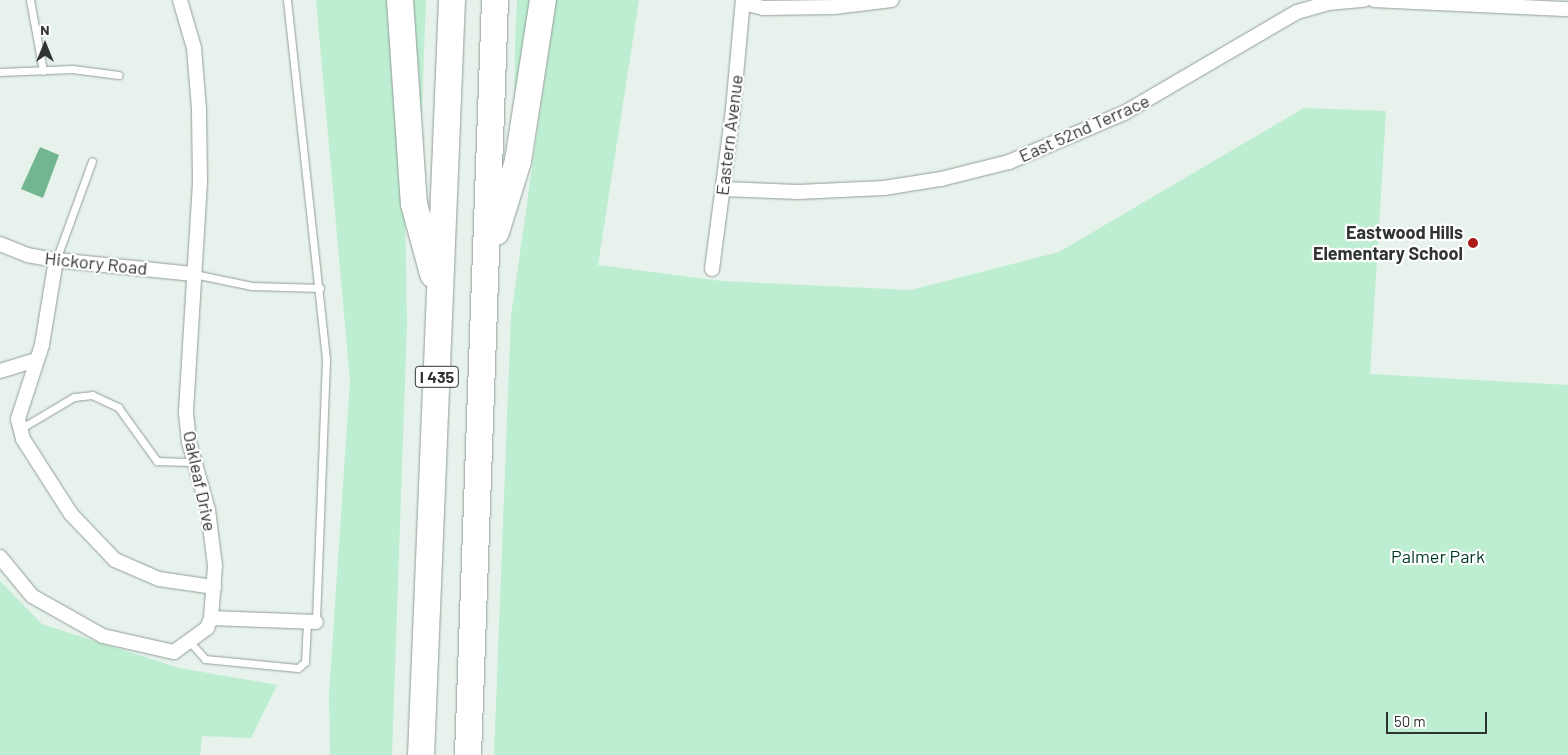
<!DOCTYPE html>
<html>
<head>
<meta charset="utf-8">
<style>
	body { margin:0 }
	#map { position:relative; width:1568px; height:755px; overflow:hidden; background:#e6f2eb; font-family:Barlow,sans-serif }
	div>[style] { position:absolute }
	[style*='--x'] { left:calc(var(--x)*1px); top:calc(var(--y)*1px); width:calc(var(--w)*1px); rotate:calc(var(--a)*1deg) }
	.green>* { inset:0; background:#bdeed2 }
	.water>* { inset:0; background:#71b691 }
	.roads { filter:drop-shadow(0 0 1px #929d97) drop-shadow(0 0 1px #929d97) }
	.service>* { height:7px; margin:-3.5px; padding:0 3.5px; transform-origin:3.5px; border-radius:3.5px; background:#fff }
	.minor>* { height:14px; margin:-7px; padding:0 7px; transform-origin:7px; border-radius:7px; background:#fff }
	.motorway>* { height:26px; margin:-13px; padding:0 13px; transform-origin:13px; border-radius:13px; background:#fff }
	.dots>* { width:14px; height:14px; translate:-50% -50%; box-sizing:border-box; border:2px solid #fff; border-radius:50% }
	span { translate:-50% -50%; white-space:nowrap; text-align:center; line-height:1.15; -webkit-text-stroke:4.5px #fff; paint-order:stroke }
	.shield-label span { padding:1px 4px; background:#fff; border:1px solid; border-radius:4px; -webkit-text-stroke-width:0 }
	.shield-label { font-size:16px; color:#303431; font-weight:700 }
	.street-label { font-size:18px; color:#303431 }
	.poi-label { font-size:18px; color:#303431; font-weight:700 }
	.right { translate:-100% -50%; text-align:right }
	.park-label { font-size:18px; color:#003c25 }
	.north { position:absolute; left:20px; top:20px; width:50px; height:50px; -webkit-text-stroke:4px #fff; paint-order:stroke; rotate:0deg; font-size:14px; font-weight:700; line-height:20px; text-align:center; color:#303431 }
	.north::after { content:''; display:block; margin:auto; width:18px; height:22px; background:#303431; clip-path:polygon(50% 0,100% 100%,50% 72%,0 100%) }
	.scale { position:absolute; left:1386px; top:712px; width:101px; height:22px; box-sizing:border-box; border:2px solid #303431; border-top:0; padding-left:6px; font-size:15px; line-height:18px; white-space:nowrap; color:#303431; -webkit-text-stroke:4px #fff; paint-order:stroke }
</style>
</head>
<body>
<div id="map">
	<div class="green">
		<i style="clip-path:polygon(316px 0,392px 0,405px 207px,407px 324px,392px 755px,330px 755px,329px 695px,350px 381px)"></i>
		<i style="clip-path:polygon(409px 0,426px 0,421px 134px)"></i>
		<i style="clip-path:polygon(517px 0,532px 0,514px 122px,515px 46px)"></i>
		<i style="clip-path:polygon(556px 0,639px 0,598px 265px,722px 281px,911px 290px,1059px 252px,1304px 108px,1386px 111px,1370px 374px,1568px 385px,1568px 755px,494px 755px,511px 316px)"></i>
		<i style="clip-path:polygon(0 581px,42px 624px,179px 668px,277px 685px,251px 738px,202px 736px,200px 755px,0 755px)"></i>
	</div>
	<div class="water">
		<i style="clip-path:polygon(40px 147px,59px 155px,43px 198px,21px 189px)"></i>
	</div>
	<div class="roads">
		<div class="service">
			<i style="--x:30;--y:0;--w:72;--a:79.6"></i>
			<i style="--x:287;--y:0;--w:362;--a:83.8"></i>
			<i style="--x:326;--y:360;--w:262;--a:92.2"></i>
			<i style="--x:0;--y:72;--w:72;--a:-2.4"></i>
			<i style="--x:72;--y:69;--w:47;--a:7.3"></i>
			<i style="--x:56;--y:260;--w:105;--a:-70"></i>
			<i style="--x:194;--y:274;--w:59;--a:11.7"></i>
			<i style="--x:252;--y:286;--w:68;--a:1.7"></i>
			<i style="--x:20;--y:429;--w:63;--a:-30.7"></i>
			<i style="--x:74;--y:397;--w:18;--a:-6"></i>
			<i style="--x:92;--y:395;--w:29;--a:25"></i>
			<i style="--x:118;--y:407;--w:67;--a:54.2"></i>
			<i style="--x:157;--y:461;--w:38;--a:2"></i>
			<i style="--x:189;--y:641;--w:24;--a:48"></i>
			<i style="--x:205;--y:659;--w:93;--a:5.5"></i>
			<i style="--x:298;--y:668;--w:9;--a:-41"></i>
			<i style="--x:305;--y:662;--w:40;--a:-87.1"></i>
		</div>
		<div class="minor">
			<i style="--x:1374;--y:0;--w:194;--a:2.7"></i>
			<i style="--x:743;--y:3;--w:21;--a:14"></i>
			<i style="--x:763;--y:8;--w:71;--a:-0.8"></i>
			<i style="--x:834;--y:7;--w:58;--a:-6.9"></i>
			<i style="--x:723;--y:189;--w:75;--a:2.3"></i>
			<i style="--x:798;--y:192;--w:86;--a:-2.7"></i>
			<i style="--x:884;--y:188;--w:58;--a:-9"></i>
			<i style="--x:941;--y:179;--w:70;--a:-14"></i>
			<i style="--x:1009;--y:162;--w:125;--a:-23.1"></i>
			<i style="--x:1124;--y:113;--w:200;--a:-30.3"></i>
			<i style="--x:1297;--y:12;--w:32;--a:-16"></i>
			<i style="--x:1328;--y:3;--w:36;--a:-5"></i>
			<i style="--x:0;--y:244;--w:29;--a:22"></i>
			<i style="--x:27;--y:255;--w:29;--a:10"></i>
			<i style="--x:56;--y:260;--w:138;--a:5.8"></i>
			<i style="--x:56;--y:260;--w:86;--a:99.4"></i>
			<i style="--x:42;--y:345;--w:78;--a:108"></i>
			<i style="--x:18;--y:419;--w:21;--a:76"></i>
			<i style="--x:23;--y:439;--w:89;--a:57.4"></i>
			<i style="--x:71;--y:514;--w:64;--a:46.3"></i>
			<i style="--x:115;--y:560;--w:48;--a:23.4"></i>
			<i style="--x:159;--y:579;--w:56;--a:8.3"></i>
			<i style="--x:712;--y:269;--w:161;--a:-82.5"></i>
			<i style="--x:733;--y:109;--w:109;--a:-84.8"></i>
			<i style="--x:0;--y:371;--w:38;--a:-17"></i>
			<i style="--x:0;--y:557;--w:50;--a:50.6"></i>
			<i style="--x:32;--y:596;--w:81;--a:29.4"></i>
			<i style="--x:103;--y:636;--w:73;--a:12.7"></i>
			<i style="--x:174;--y:652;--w:41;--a:-36"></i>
			<i style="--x:207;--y:628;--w:11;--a:-68"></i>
			<i style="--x:211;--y:618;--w:52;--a:-85.6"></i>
			<i style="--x:215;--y:566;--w:56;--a:-97.1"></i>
			<i style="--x:208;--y:510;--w:71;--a:-105.6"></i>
			<i style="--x:189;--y:442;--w:31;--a:-96"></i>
			<i style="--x:186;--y:411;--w:228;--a:-86.5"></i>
			<i style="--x:200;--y:183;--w:74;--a:-90.8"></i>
			<i style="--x:199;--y:109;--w:61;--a:-94.7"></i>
			<i style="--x:194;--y:48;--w:50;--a:-106.3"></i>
			<i style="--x:211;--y:618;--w:105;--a:2.2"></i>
		</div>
		<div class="motorway">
			<i style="--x:400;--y:0;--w:204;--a:86.1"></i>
			<i style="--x:414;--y:204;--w:73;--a:74.8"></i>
			<i style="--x:496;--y:232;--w:74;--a:-72.8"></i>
			<i style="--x:518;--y:161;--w:163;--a:-81.2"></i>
			<i style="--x:421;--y:755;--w:756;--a:-87.65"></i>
			<i style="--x:468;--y:755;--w:755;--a:-87.95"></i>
		</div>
	</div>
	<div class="dots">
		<i style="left:1473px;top:243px;background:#ad1c1b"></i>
	</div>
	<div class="shield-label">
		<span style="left:437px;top:377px">I 435</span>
	</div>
	<div class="street-label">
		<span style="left:1084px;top:128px;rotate:-24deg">East 52nd Terrace</span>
		<span style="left:729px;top:135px;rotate:-83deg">Eastern Avenue</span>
		<span style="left:96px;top:263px;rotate:6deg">Hickory Road</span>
		<span style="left:200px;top:481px;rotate:78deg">Oakleaf Drive</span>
	</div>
	<div class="poi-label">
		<span class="right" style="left:1463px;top:243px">Eastwood Hills<br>Elementary School</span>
	</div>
	<div class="park-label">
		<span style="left:1438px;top:556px">Palmer Park</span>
	</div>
	<div class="north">N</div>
	<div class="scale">50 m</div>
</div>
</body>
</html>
